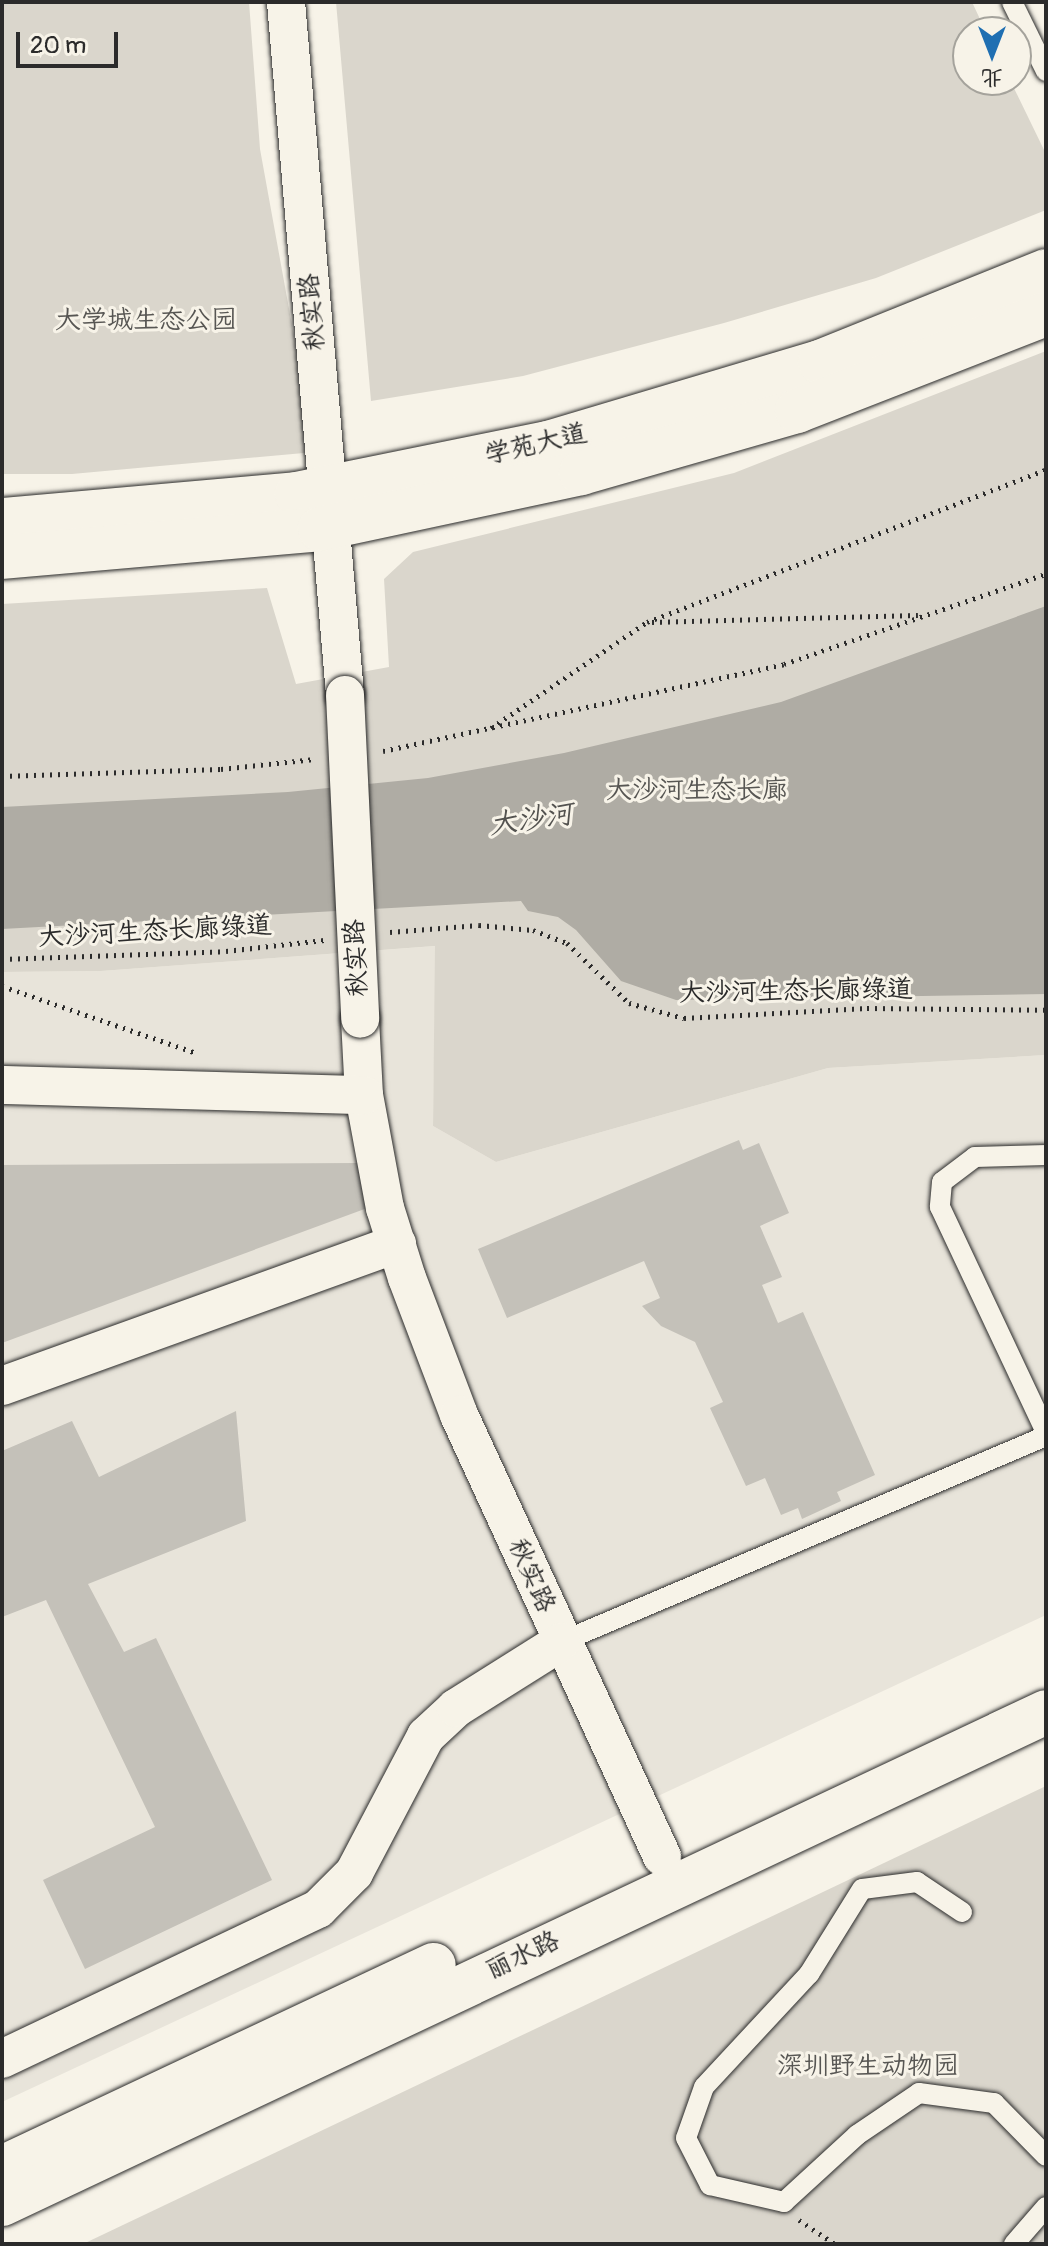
<!DOCTYPE html>
<html>
<head>
<meta charset="utf-8">
<style>
	body { margin:0 }
	#map { position:relative; width:1048px; height:2246px; overflow:hidden; background:#f7f3e8; font-family:Pangolin,"LXGW WenKai TC",sans-serif }
	div>[style] { position:absolute }
	[style*='--x'] { left:calc(var(--x)*1px); top:calc(var(--y)*1px); width:calc(var(--w)*1px); rotate:calc(var(--a)*1deg) }
	.built>* { inset:0; background:#e8e4da }
	.green>* { inset:0; background:#dad6cc }
	.water>* { inset:0; background:#afaca4 }
	.building>* { inset:0; background:#c4c1b9 }
	.path>* { height:5px; margin-top:-2.5px; transform-origin:0; background:repeating-linear-gradient(90deg,#2b2b2b 0 2px,transparent 0 8px) }
	.roads { filter:drop-shadow(0 0 2px #2b2b2b) drop-shadow(0 0 2px #2b2b2b) }
	.lane>* { height:20px; margin:-10px; padding:0 10px; transform-origin:10px; border-radius:10px; background:#f7f3e8 }
	.street>* { height:38px; margin:-19px; padding:0 19px; transform-origin:19px; border-radius:19px; background:#f7f3e8 }
	.secondary>* { height:44px; margin:-22px; padding:0 22px; transform-origin:22px; border-radius:22px; background:#f7f3e8 }
	.bridges { filter:drop-shadow(0 0 2px #2b2b2b) drop-shadow(0 0 2px #2b2b2b) }
	.street-bridge>* { height:38px; margin:-19px; padding:0 19px; transform-origin:19px; border-radius:19px; background:#f7f3e8 }
	span { translate:-50% -50%; white-space:nowrap; text-align:center; line-height:1.15; -webkit-text-stroke:6px #f7f3e8; paint-order:stroke }
	.street-label { font-size:26px; color:#2b2b2b }
	.park-label { font-size:26px; color:#575653 }
	.water-label { font-size:28px; color:#53524f; font-style:italic }
	.frame { position:absolute; inset:0; border:4px solid #2b2b2b; pointer-events:none }
	.north { position:absolute; left:952px; top:16px; width:80px; height:80px; box-sizing:border-box; background:#f7f3e8; border:2px solid #a5a39c; border-radius:50%; rotate:180deg; font-size:22px; font-weight:700; line-height:32px; text-align:center; color:#2b2b2b }
	.north::after { content:''; display:block; margin:auto; width:28px; height:36px; background:#1f6fb2; clip-path:polygon(50% 0,100% 100%,50% 72%,0 100%) }
	.scale { position:absolute; left:16px; top:32px; width:102px; height:36px; box-sizing:border-box; border:4px solid #2b2b2b; border-top:0; padding-left:10px; font-size:24px; line-height:28px; white-space:nowrap; color:#2b2b2b; -webkit-text-stroke:6px #f7f3e8; paint-order:stroke }
</style>
</head>
<body>
<div id="map">
	<div class="built">
		<i style="clip-path:polygon(436px 946px,433px 1126px,496px 1162px,828px 1068px,1046px 1055px,1046px 1615px,2px 2102px,2px 972px,101px 971px)"></i>
	</div>
	<div class="green">
		<i style="clip-path:polygon(2px 2px,249px 2px,260px 149px,315px 452px,72px 474px,2px 474px)"></i>
		<i style="clip-path:polygon(336px 2px,972px 2px,986px 32px,968px 32px,968px 80px,1010px 80px,1046px 154px,1046px 210px,876px 278px,724px 323px,523px 376px,371px 401px)"></i>
		<i style="clip-path:polygon(1046px 351px,1046px 1055px,828px 1068px,496px 1162px,433px 1126px,435px 946px,101px 971px,2px 972px,2px 604px,267px 588px,296px 684px,389px 667px,384px 579px,413px 552px,734px 473px)"></i>
		<i style="clip-path:polygon(1046px 1786px,1046px 2244px,83px 2244px)"></i>
	</div>
	<div class="water">
		<i style="clip-path:polygon(1046px 606px,1046px 994px,676px 1000px,621px 981px,576px 930px,558px 917px,528px 911px,521px 901px,2px 929px,2px 807px,288px 792px,428px 778px,564px 753px,781px 702px)"></i>
	</div>
	<div class="building">
		<i style="clip-path:polygon(739px 1140px,743px 1150px,759px 1143px,789px 1213px,760px 1226px,782px 1277px,762px 1285px,778px 1323px,803px 1312px,875px 1475px,837px 1492px,841px 1501px,802px 1519px,798px 1508px,781px 1515px,765px 1478px,746px 1486px,710px 1408px,723px 1402px,695px 1342px,661px 1326px,642px 1306px,660px 1298px,644px 1261px,507px 1318px,478px 1249px)"></i>
		<i style="clip-path:polygon(359px 1163px,370px 1207px,2px 1343px,2px 1165px)"></i>
		<i style="clip-path:polygon(236px 1411px,246px 1521px,88px 1584px,124px 1652px,156px 1638px,272px 1880px,85px 1969px,43px 1880px,155px 1827px,46px 1600px,2px 1617px,2px 1451px,72px 1421px,99px 1477px)"></i>
	</div>
	<div class="path">
		<i style="--x:652;--y:622;--w:266;--a:-1.5"></i>
		<i style="--x:491;--y:728;--w:189;--a:-34.2"></i>
		<i style="--x:647;--y:622;--w:427;--a:-20.9"></i>
		<i style="--x:383;--y:751;--w:410;--a:-12.2"></i>
		<i style="--x:784;--y:664;--w:277;--a:-19"></i>
		<i style="--x:2;--y:776;--w:219;--a:-1.8"></i>
		<i style="--x:221;--y:769;--w:94;--a:-6.1"></i>
		<i style="--x:390;--y:932;--w:89;--a:-4.5"></i>
		<i style="--x:479;--y:925;--w:54;--a:5.3"></i>
		<i style="--x:533;--y:930;--w:36;--a:21"></i>
		<i style="--x:567;--y:943;--w:86;--a:44.1"></i>
		<i style="--x:629;--y:1003;--w:57;--a:15.3"></i>
		<i style="--x:684;--y:1018;--w:183;--a:-3.1"></i>
		<i style="--x:867;--y:1008;--w:179;--a:0.6"></i>
		<i style="--x:2;--y:959;--w:224;--a:-2"></i>
		<i style="--x:226;--y:951;--w:99;--a:-6.4"></i>
		<i style="--x:2;--y:986;--w:203;--a:19"></i>
		<i style="--x:799;--y:2220;--w:43;--a:33.7"></i>
		<i style="--x:892;--y:2244;--w:11;--a:0"></i>
	</div>
	<div class="roads">
		<div class="lane">
			<i style="--x:1012;--y:2;--w:77;--a:63.8"></i>
			<i style="--x:1046;--y:1155;--w:71;--a:178.4"></i>
			<i style="--x:975;--y:1157;--w:41;--a:142.9"></i>
			<i style="--x:942;--y:1182;--w:25;--a:95"></i>
			<i style="--x:940;--y:1207;--w:249;--a:64.8"></i>
			<i style="--x:561;--y:1642;--w:527;--a:-23.01"></i>
			<i style="--x:962;--y:1912;--w:54;--a:-146.3"></i>
			<i style="--x:917;--y:1882;--w:55;--a:172.7"></i>
			<i style="--x:862;--y:1889;--w:100;--a:121.9"></i>
			<i style="--x:809;--y:1974;--w:154;--a:132.9"></i>
			<i style="--x:704;--y:2087;--w:54;--a:109.4"></i>
			<i style="--x:686;--y:2138;--w:53;--a:62.9"></i>
			<i style="--x:710;--y:2185;--w:76;--a:12.9"></i>
			<i style="--x:784;--y:2202;--w:99;--a:-42.5"></i>
			<i style="--x:857;--y:2135;--w:75;--a:-34.1"></i>
			<i style="--x:919;--y:2093;--w:76;--a:7.6"></i>
			<i style="--x:994;--y:2103;--w:74;--a:45.5"></i>
			<i style="--x:1014;--y:2244;--w:49;--a:-49.1"></i>
		</div>
		<div class="street">
			<i style="--x:286;--y:2;--w:696;--a:85.13"></i>
			<i style="--x:360;--y:1019;--w:76;--a:87"></i>
			<i style="--x:364;--y:1095;--w:115;--a:79.5"></i>
			<i style="--x:385;--y:1208;--w:73;--a:72.6"></i>
			<i style="--x:407;--y:1278;--w:147;--a:69.2"></i>
			<i style="--x:459;--y:1415;--w:486;--a:65.3"></i>
			<i style="--x:2;--y:1085;--w:362;--a:1.6"></i>
			<i style="--x:2;--y:1386;--w:420;--a:-19.8"></i>
			<i style="--x:2;--y:2059;--w:350;--a:-25.4"></i>
			<i style="--x:318;--y:1909;--w:51;--a:-45"></i>
			<i style="--x:354;--y:1873;--w:155;--a:-62.3"></i>
			<i style="--x:426;--y:1736;--w:41;--a:-43"></i>
			<i style="--x:456;--y:1708;--w:124;--a:-32.2"></i>
		</div>
		<div class="secondary">
			<i style="--x:2;--y:520;--w:296;--a:-5"></i>
			<i style="--x:297;--y:494;--w:256;--a:-11.5"></i>
			<i style="--x:548;--y:443;--w:284;--a:-16.6"></i>
			<i style="--x:820;--y:362;--w:244;--a:-21.9"></i>
			<i style="--x:2;--y:557;--w:319;--a:-5"></i>
			<i style="--x:320;--y:529;--w:267;--a:-12.1"></i>
			<i style="--x:581;--y:473;--w:225;--a:-16"></i>
			<i style="--x:797;--y:411;--w:267;--a:-21.3"></i>
			<i style="--x:2;--y:2168;--w:477;--a:-25.2"></i>
			<i style="--x:2;--y:2204;--w:1154;--a:-25.23"></i>
		</div>
	</div>
	<div class="bridges">
		<div class="street-bridge">
			<i style="--x:345;--y:695;--w:324;--a:87.3"></i>
		</div>
	</div>
	<div class="street-label">
		<span style="left:313px;top:312px;rotate:-95deg">秋实路</span>
		<span style="left:536px;top:445px;rotate:-13deg">学苑大道</span>
		<span style="left:155px;top:932px;rotate:-3deg">大沙河生态长廊绿道</span>
		<span style="left:357px;top:958px;rotate:-93deg">秋实路</span>
		<span style="left:796px;top:992px;rotate:-1deg">大沙河生态长廊绿道</span>
		<span style="left:531px;top:1576px;rotate:66deg">秋实路</span>
		<span style="left:523px;top:1956px;rotate:-25deg">丽水路</span>
	</div>
	<div class="park-label">
		<span style="left:146px;top:321px">大学城生态公园</span>
		<span style="left:697px;top:791px">大沙河生态长廊</span>
		<span style="left:868px;top:2067px">深圳野生动物园</span>
	</div>
	<div class="water-label">
		<span style="left:531px;top:820px;rotate:-8deg">大沙河</span>
	</div>
	<div class="frame"></div>
	<div class="north">北</div>
	<div class="scale">20 m</div>
</div>
</body>
</html>
